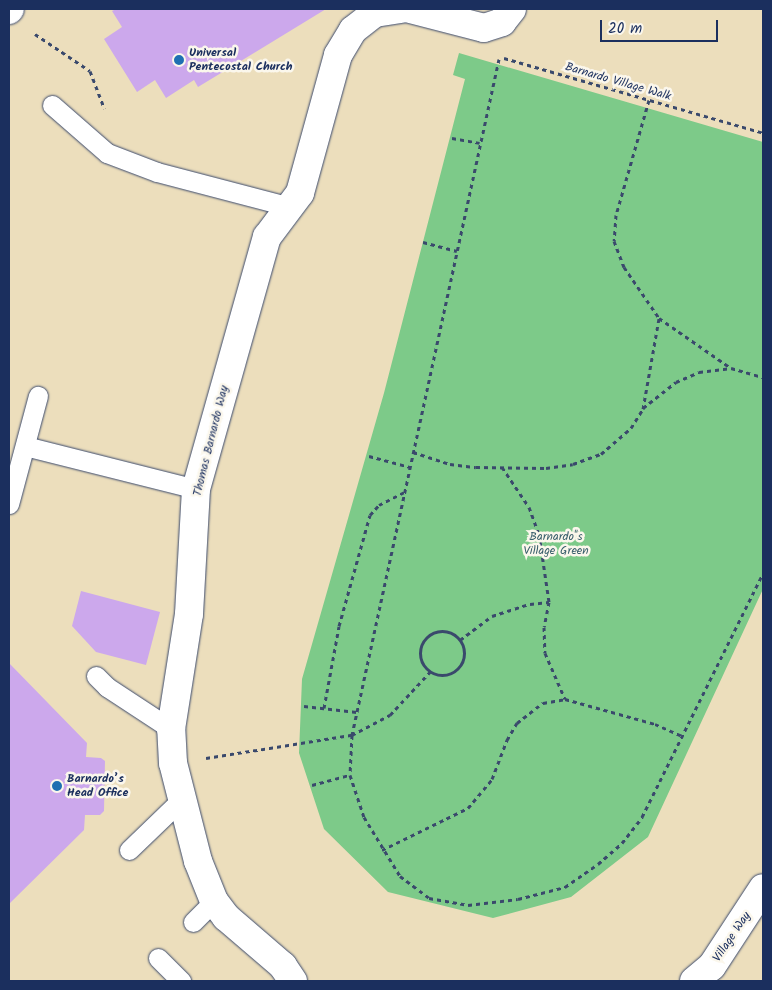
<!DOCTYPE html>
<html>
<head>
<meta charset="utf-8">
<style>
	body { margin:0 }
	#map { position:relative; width:772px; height:990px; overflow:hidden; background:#ecdebc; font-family:Kalam,sans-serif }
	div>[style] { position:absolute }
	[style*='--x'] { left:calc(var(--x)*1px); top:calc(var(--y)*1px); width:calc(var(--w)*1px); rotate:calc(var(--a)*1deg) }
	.green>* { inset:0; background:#7dca89 }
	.building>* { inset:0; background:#cca8ec }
	.path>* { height:3px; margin-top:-1.5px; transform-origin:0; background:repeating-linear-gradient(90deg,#3a496c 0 4px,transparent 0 8px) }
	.path>.ring { margin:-1.5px; padding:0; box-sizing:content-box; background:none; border:3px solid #3a496c; border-radius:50% }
	.roads { filter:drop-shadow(0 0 1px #3a496c) drop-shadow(0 0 1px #3a496c) }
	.service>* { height:19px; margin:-9.5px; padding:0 9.5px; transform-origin:9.5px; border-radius:9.5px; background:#fff }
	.minor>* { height:28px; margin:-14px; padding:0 14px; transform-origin:14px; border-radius:14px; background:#fff }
	.tertiary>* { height:28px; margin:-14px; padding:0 14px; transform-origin:14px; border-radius:14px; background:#fff }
	.dots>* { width:14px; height:14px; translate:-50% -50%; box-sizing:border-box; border:2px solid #fbf7ec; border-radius:50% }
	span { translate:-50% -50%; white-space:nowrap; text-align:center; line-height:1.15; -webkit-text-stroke:5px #fbf7ec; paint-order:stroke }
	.poi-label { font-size:12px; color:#1b2f5e; font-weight:700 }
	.left { translate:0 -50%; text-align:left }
	.street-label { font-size:12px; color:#1b2f5e }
	.park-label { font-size:12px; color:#385e6b }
	.frame { position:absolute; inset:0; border:10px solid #1b2f5e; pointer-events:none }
	.scale { position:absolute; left:600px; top:20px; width:118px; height:22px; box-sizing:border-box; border:2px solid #1b2f5e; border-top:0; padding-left:6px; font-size:15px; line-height:18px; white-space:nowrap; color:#1b2f5e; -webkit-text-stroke:4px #fbf7ec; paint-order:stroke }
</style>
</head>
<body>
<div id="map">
	<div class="green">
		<i style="clip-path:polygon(459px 53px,763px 142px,763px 589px,648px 837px,571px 897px,493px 918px,388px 892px,324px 829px,299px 753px,302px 679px,384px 393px,465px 79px,453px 75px)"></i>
	</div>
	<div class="building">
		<i style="clip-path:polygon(116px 9px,326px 9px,198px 87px,194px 80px,166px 98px,155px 80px,137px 92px,104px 39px,122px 27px,112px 11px)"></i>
		<i style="clip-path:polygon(81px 591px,160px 612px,146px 665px,96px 652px,72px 626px)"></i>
		<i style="clip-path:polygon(9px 663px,87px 743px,86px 757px,101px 758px,105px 761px,104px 811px,100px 815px,85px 815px,84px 830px,9px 904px)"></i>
	</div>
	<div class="path">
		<i style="--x:35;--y:34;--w:66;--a:33.9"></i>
		<i style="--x:90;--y:71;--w:40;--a:69"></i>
		<i style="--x:504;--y:58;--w:270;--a:16.1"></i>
		<i style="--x:499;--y:59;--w:692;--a:102.27"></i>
		<i style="--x:352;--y:735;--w:40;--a:92.9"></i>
		<i style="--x:350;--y:775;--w:44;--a:71.6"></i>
		<i style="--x:364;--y:817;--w:69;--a:58.6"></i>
		<i style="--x:400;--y:876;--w:36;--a:37"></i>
		<i style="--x:429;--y:898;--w:40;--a:10"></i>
		<i style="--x:468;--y:905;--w:50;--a:-6.8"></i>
		<i style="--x:518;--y:899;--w:49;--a:-14.3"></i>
		<i style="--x:565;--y:887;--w:40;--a:-34.9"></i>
		<i style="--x:598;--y:864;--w:32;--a:-41"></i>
		<i style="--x:622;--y:843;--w:33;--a:-52"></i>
		<i style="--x:642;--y:817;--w:272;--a:-63.6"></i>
		<i style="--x:649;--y:100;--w:120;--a:106"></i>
		<i style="--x:616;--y:215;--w:26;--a:94"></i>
		<i style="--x:614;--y:241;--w:28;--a:69"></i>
		<i style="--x:624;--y:267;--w:62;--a:55.5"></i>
		<i style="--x:659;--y:318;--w:88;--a:34.8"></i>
		<i style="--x:731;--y:368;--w:33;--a:16"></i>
		<i style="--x:452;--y:138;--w:28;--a:10"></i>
		<i style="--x:423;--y:242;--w:35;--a:15"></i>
		<i style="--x:643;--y:408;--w:42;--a:-38.2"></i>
		<i style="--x:676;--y:382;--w:25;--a:-23"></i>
		<i style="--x:699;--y:372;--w:31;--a:-7"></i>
		<i style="--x:413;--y:452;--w:39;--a:18"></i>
		<i style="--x:450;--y:464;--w:26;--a:7"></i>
		<i style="--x:476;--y:467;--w:70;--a:0.8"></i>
		<i style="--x:546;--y:468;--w:27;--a:-8"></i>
		<i style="--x:573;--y:464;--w:30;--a:-20"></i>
		<i style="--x:601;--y:454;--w:40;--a:-41"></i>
		<i style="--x:631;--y:428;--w:22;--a:-58"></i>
		<i style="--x:643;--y:409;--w:92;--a:-80"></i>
		<i style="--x:369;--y:456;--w:42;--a:15"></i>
		<i style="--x:502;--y:467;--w:48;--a:56"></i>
		<i style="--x:529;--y:507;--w:29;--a:70"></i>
		<i style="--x:539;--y:534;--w:69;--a:81.6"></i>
		<i style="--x:549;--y:602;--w:25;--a:101"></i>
		<i style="--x:544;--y:627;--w:26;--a:88"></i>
		<i style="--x:545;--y:653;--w:50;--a:66.5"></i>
		<i class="ring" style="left:420px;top:631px;width:41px;height:41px"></i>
		<i style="--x:460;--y:640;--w:40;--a:-37"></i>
		<i style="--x:492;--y:616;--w:40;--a:-18"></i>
		<i style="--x:530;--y:604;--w:19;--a:-6"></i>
		<i style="--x:304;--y:706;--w:53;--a:6.5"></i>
		<i style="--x:324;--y:708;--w:83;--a:-79.6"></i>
		<i style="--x:339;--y:626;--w:115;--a:-74.4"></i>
		<i style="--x:370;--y:515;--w:13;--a:-48"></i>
		<i style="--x:379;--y:505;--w:28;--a:-27"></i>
		<i style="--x:206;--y:758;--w:148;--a:-9"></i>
		<i style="--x:352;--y:735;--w:43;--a:-27.8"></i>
		<i style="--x:390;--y:715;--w:59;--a:-47.1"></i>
		<i style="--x:312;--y:785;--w:39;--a:-15"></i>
		<i style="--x:382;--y:850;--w:96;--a:-26"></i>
		<i style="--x:468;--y:808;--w:38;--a:-50"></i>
		<i style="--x:492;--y:779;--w:42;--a:-69"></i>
		<i style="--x:507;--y:740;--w:20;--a:-60"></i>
		<i style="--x:517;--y:723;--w:33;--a:-38"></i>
		<i style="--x:543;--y:703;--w:22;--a:-10"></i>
		<i style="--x:565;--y:699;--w:93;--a:15.5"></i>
		<i style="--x:655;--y:724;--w:30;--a:24"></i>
	</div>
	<div class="roads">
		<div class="service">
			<i style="--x:52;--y:105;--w:73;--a:41.1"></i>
			<i style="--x:107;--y:153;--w:53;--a:20.8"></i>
			<i style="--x:157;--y:172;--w:138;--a:14.7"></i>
			<i style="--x:25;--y:446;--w:176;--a:14.1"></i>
			<i style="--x:9;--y:504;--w:112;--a:-75"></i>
			<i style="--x:96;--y:676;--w:16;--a:45"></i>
			<i style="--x:107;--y:687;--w:77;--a:33.3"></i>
			<i style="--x:129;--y:850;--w:74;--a:-43.9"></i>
			<i style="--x:193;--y:922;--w:30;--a:-45"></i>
			<i style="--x:158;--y:958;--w:33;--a:45"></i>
		</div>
		<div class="minor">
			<i style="--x:410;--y:9;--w:76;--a:14.4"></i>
			<i style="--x:484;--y:28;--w:19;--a:-18"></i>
			<i style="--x:502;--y:22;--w:16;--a:-52"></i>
			<i style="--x:293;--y:981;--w:18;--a:-124"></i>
			<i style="--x:283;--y:966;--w:75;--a:-139.3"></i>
			<i style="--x:226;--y:917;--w:20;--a:-127"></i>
			<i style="--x:214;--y:901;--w:43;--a:-111.8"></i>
			<i style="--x:198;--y:861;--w:101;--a:-104.3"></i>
			<i style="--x:173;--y:763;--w:34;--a:-93"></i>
			<i style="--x:171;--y:729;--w:116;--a:-81.1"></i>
			<i style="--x:189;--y:614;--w:125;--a:-86.8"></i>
			<i style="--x:196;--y:489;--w:262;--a:-74.3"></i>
			<i style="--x:267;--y:237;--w:55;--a:-53.1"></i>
			<i style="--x:300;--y:193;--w:143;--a:-74.6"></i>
			<i style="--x:338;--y:55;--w:29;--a:-59"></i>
			<i style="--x:353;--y:30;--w:28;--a:-38"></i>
			<i style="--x:375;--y:13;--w:26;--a:-9"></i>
			<i style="--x:694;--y:981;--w:23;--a:-40"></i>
			<i style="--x:712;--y:966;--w:93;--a:-56.8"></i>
		</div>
		<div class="tertiary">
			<i style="--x:9;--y:10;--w:1;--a:-45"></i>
		</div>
	</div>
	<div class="dots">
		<i style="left:179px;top:60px;background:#1f6fb2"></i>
		<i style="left:57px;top:786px;background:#1f6fb2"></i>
	</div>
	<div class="poi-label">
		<span class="left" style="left:189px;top:60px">Universal<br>Pentecostal Church</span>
		<span class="left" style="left:67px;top:786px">Barnardo’s<br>Head Office</span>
	</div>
	<div class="street-label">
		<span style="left:618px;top:82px;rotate:16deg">Barnardo Village Walk</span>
		<span style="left:211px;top:441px;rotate:-76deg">Thomas Barnardo Way</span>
		<span style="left:732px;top:937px;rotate:-56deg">Village Way</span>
	</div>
	<div class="park-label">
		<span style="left:556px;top:544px">Barnardo''s<br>Village Green</span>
	</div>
	<div class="frame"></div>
	<div class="scale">20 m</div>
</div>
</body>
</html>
